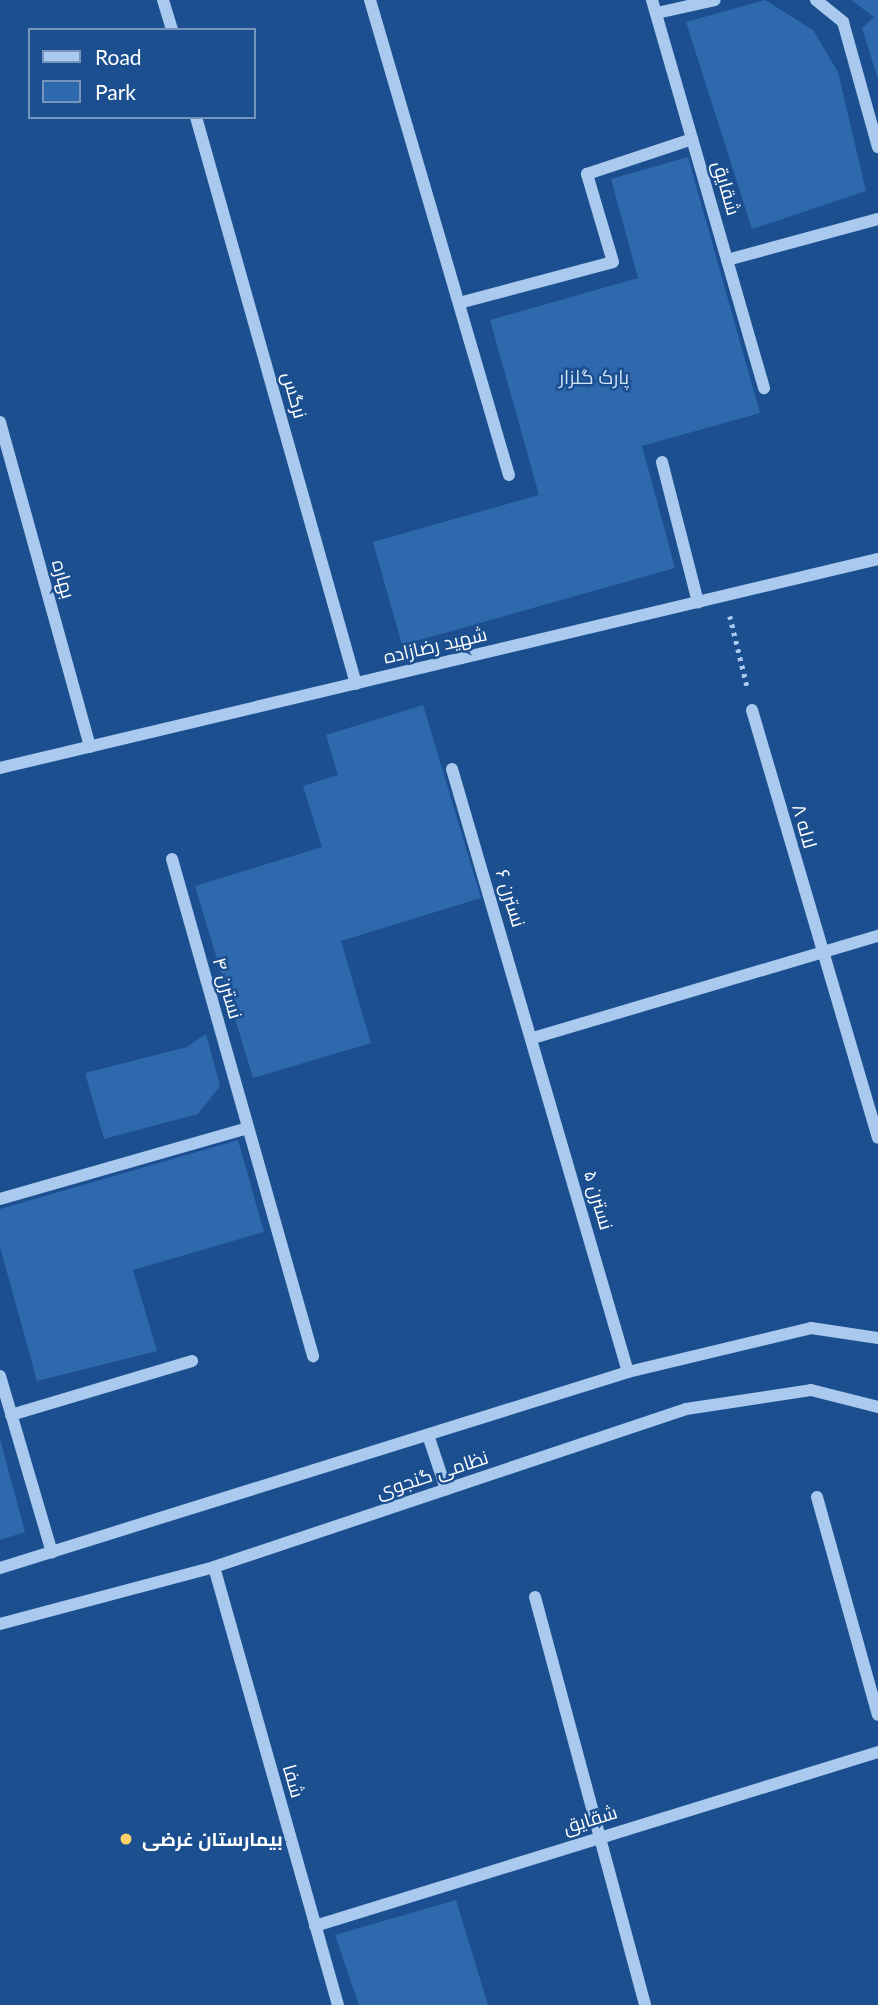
<!DOCTYPE html>
<html>
<head>
<meta charset="utf-8">
<style>
	body { margin:0 }
	#map { position:relative; width:878px; height:2005px; overflow:hidden; background:#1b4f8f; font-family:Lato,Cairo,sans-serif }
	div>[style] { position:absolute }
	[style*='--x'] { left:calc(var(--x)*1px); top:calc(var(--y)*1px); width:calc(var(--w)*1px); rotate:calc(var(--a)*1deg) }
	.green>* { inset:0; background:#2e69ad }
	.path>* { height:4.5px; margin-top:-2.25px; transform-origin:0; background:repeating-linear-gradient(90deg,#a9c9ee 0 3.5px,transparent 0 8.5px) }
	.minor>* { height:12px; margin:-6px; padding:0 6px; transform-origin:6px; border-radius:6px; background:#a9c9ee }
	.dots>* { width:19px; height:19px; translate:-50% -50%; box-sizing:border-box; border:4px solid #1b4f8f; border-radius:50% }
	span { translate:-50% -50%; white-space:nowrap; text-align:center; line-height:1.15; -webkit-text-stroke:5px #1b4f8f; paint-order:stroke }
	.street-label { font-size:19px; color:#fff }
	.park-label { font-size:19px; color:#cfe3fa }
	.poi-label { font-size:19px; color:#fff; font-weight:700 }
	.left { translate:0 -50%; text-align:left }
	.legend { position:absolute; left:28px; top:28px; width:228px; height:91px; box-sizing:border-box; background:#1b4f8f; border:2px solid #7695bc; margin:0; padding:9px 12px; list-style:none; font-size:21px; color:#fff }
	.legend li { display:flex; align-items:center; gap:14px; height:35px }
	.legend b { width:35px; border:2px solid #7695bc }
</style>
</head>
<body>
<div id="map">
	<div class="green">
		<i style="clip-path:polygon(765px 0,813px 30px,838px 72px,866px 191px,752px 229px,686px 22px)"></i>
		<i style="clip-path:polygon(851px 0,878px 0,878px 79px,862px 28px,874px 17px)"></i>
		<i style="clip-path:polygon(688px 157px,760px 413px,642px 446px,675px 568px,402px 645px,373px 542px,539px 495px,490px 320px,638px 278px,611px 179px)"></i>
		<i style="clip-path:polygon(423px 705px,481px 898px,341px 941px,371px 1043px,253px 1078px,195px 886px,322px 847px,303px 786px,338px 775px,326px 735px)"></i>
		<i style="clip-path:polygon(206px 1034px,220px 1086px,198px 1114px,104px 1139px,85px 1073px,187px 1047px)"></i>
		<i style="clip-path:polygon(238px 1140px,264px 1232px,133px 1270px,157px 1351px,37px 1381px,0 1247px,0 1209px)"></i>
		<i style="clip-path:polygon(0 1439px,25px 1532px,0 1540px)"></i>
		<i style="clip-path:polygon(456px 1900px,488px 2005px,359px 2005px,335px 1935px)"></i>
	</div>
	<div class="path">
		<i style="--x:730;--y:616;--w:76;--a:76.3"></i>
	</div>
	<div class="minor">
		<i style="--x:163;--y:0;--w:31;--a:73"></i>
		<i style="--x:370;--y:0;--w:495;--a:73.7"></i>
		<i style="--x:652;--y:0;--w:404;--a:73.9"></i>
		<i style="--x:816;--y:0;--w:35;--a:39"></i>
		<i style="--x:843;--y:22;--w:130;--a:74.4"></i>
		<i style="--x:657;--y:13;--w:59;--a:-12.6"></i>
		<i style="--x:196;--y:117;--w:589;--a:74.24"></i>
		<i style="--x:727;--y:260;--w:156;--a:-15.2"></i>
		<i style="--x:459;--y:303;--w:159;--a:-14.9"></i>
		<i style="--x:613;--y:262;--w:92;--a:-106.5"></i>
		<i style="--x:587;--y:174;--w:111;--a:-18.4"></i>
		<i style="--x:0;--y:422;--w:337;--a:74.5"></i>
		<i style="--x:662;--y:462;--w:145;--a:75.6"></i>
		<i style="--x:752;--y:710;--w:446;--a:73.6"></i>
		<i style="--x:0;--y:768;--w:903;--a:-13.39"></i>
		<i style="--x:452;--y:769;--w:628;--a:73.73"></i>
		<i style="--x:172;--y:859;--w:517;--a:74.16"></i>
		<i style="--x:533;--y:1038;--w:360;--a:-16.5"></i>
		<i style="--x:0;--y:1199;--w:257;--a:-16"></i>
		<i style="--x:0;--y:1376;--w:184;--a:73.6"></i>
		<i style="--x:11;--y:1415;--w:189;--a:-16.6"></i>
		<i style="--x:429;--y:1438;--w:54;--a:71.6"></i>
		<i style="--x:817;--y:1497;--w:226;--a:74.4"></i>
		<i style="--x:214;--y:1567;--w:455;--a:74.2"></i>
		<i style="--x:0;--y:1568;--w:658;--a:-17.33"></i>
		<i style="--x:628;--y:1372;--w:188;--a:-13.5"></i>
		<i style="--x:811;--y:1328;--w:68;--a:8.5"></i>
		<i style="--x:535;--y:1597;--w:423;--a:74.9"></i>
		<i style="--x:0;--y:1624;--w:221;--a:-14.9"></i>
		<i style="--x:214;--y:1567;--w:498;--a:-18.5"></i>
		<i style="--x:686;--y:1409;--w:126;--a:-8.6"></i>
		<i style="--x:811;--y:1390;--w:69;--a:14.2"></i>
		<i style="--x:315;--y:1926;--w:589;--a:-17.17"></i>
	</div>
	<div class="dots">
		<i style="left:126px;top:1839px;background:#ffd166"></i>
	</div>
	<div class="street-label">
		<span style="left:727px;top:188px;rotate:74deg">شقایق</span>
		<span style="left:295px;top:395px;rotate:74deg">نرگس</span>
		<span style="left:64px;top:579px;rotate:74deg">بهاره</span>
		<span style="left:435px;top:645px;rotate:-13deg">شهید رضازاده</span>
		<span style="left:805px;top:826px;rotate:74deg">لاله ۸</span>
		<span style="left:511px;top:898px;rotate:73deg">نسترن ۶</span>
		<span style="left:228px;top:988px;rotate:74deg">نسترن ۴</span>
		<span style="left:599px;top:1200px;rotate:74deg">نسترن ۵</span>
		<span style="left:432px;top:1474px;rotate:-18deg">نظامی گنجوی</span>
		<span style="left:294px;top:1781px;rotate:74deg">شفا</span>
		<span style="left:590px;top:1819px;rotate:-17deg">شقایق</span>
	</div>
	<div class="park-label">
		<span style="left:594px;top:377px">پارک گلزار</span>
	</div>
	<div class="poi-label">
		<span class="left" style="left:142px;top:1839px">بیمارستان غرضی</span>
	</div>
	<ul class="legend">
	<li><b style="height:9px;background:#a9c9ee"></b>Road</li>
	<li><b style="height:19px;background:#2e69ad"></b>Park</li>
	</ul>
</div>
</body>
</html>
